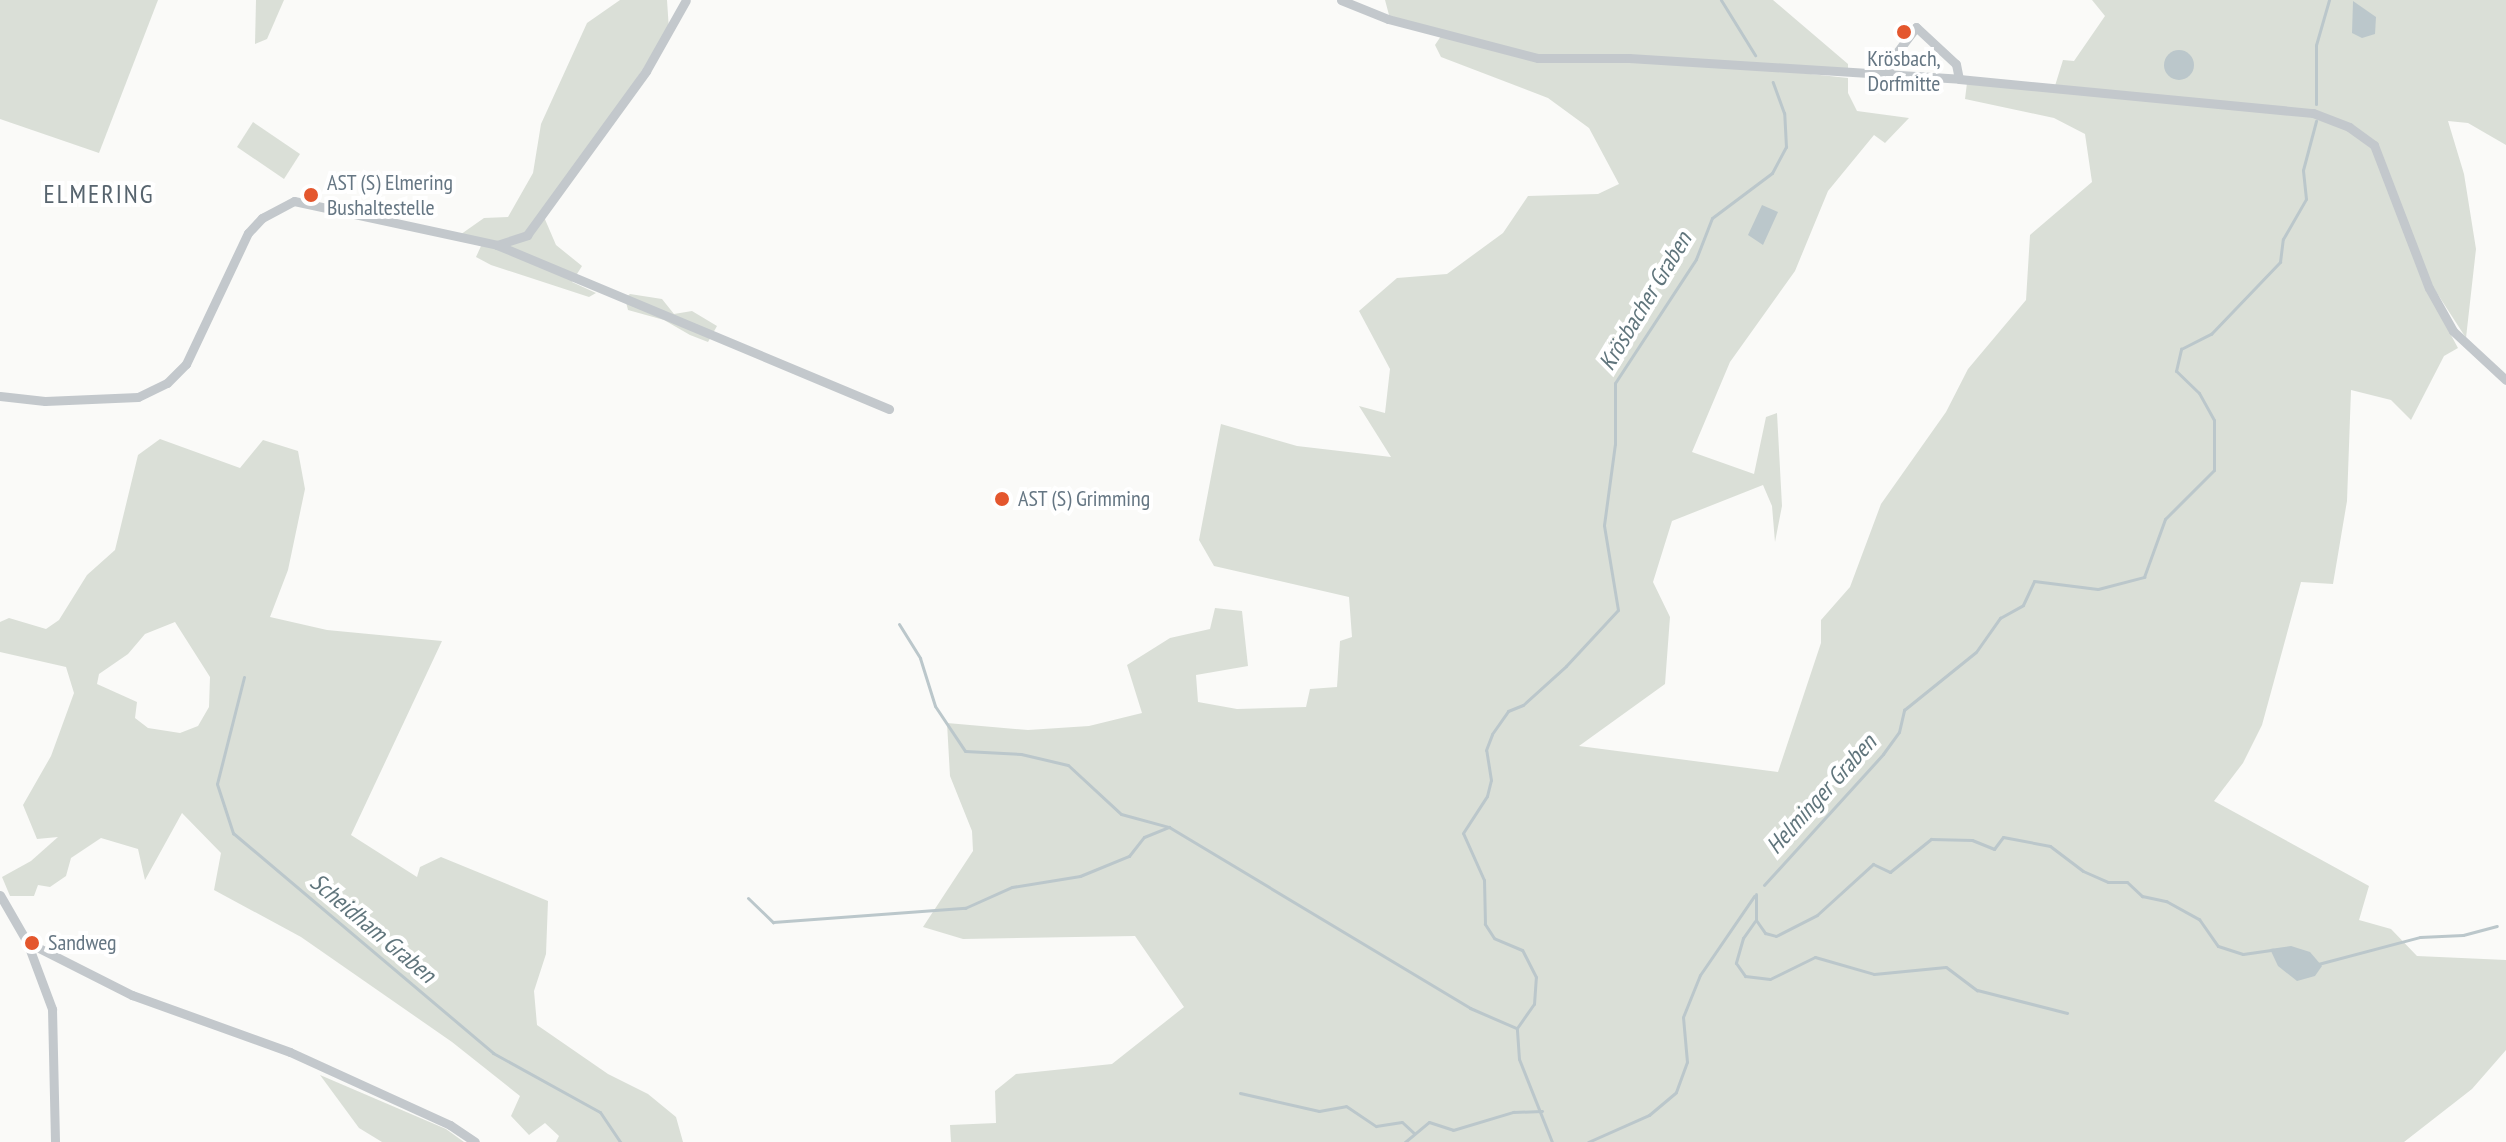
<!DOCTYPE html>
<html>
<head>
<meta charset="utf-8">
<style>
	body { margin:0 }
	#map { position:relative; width:2506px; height:1142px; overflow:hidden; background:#fafaf8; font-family:"PT Sans Narrow",sans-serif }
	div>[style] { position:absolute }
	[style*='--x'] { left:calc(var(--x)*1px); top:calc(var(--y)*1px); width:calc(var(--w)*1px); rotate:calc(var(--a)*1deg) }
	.green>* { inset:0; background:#dadfd7 }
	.water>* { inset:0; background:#bbc7cb }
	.round { border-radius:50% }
	.stream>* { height:3px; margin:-1.5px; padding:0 1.5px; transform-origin:1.5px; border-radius:1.5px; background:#bbc7cb }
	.minor>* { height:9px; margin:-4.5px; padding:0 4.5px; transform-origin:4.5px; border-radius:4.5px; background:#c3c8cc }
	.dots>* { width:22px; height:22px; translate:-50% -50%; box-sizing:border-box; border:4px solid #fff; border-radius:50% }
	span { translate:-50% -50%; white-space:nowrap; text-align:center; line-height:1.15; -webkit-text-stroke:8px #fff; paint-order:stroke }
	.poi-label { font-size:22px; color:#657683 }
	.left { translate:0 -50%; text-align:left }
	.water-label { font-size:24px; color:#60757c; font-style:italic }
	.quarter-label { font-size:26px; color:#57646e; letter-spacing:2px }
</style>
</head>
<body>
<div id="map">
	<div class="green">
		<i style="clip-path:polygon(0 0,158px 0,99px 153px,0 119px)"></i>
		<i style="clip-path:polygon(256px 0,284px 0,267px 39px,255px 44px)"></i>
		<i style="clip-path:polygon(620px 0,667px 0,669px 30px,544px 217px,556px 245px,582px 266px,572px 282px,596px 293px,589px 297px,491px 265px,476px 257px,481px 246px,457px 237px,484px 218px,508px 217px,533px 173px,541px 124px,587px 23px)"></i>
		<i style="clip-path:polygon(1385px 0,1773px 0,1848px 64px,1848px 70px,1774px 70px,1848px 78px,1848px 93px,1857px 111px,1909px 118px,1885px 143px,1874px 135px,1828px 191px,1795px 271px,1730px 362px,1692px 452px,1754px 474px,1766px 417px,1777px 413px,1782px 506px,1775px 542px,1772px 506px,1763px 485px,1672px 521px,1653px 582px,1670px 617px,1665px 684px,1579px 746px,1778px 772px,1821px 643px,1821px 620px,1850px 587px,1881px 504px,1946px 412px,1968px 369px,2026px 300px,2030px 235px,2092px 182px,2085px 134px,2054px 118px,1965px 99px,1967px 83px,2312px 117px,2348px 129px,2372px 147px,2426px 289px,2458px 348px,2444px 356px,2411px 420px,2391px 400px,2351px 390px,2347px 501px,2333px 584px,2301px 582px,2262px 725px,2243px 763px,2214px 801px,2369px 886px,2359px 920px,2391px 929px,2417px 956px,2506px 960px,2506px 1050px,2472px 1089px,2404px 1142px,951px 1142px,950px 1125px,996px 1123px,995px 1091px,1016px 1074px,1112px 1064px,1184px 1007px,1135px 936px,963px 939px,923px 927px,973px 851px,972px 831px,950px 776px,947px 723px,1028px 730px,1089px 726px,1142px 713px,1127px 665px,1170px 638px,1210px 629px,1215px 608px,1242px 611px,1248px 666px,1196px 675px,1198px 702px,1237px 709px,1306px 707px,1310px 689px,1337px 687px,1340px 641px,1352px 637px,1349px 597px,1214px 566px,1199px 540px,1221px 424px,1297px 446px,1391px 457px,1359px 406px,1385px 413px,1390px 369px,1359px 311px,1397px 278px,1447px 274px,1503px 233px,1528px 196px,1598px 194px,1619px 184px,1589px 128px,1548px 98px,1441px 57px,1435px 45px,1441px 36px,1389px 15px)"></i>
		<i style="clip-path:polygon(2092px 0,2506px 0,2506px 145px,2468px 123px,2448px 121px,2464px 174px,2476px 249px,2466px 338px,2433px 287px,2376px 144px,2313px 111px,2054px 89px,2063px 60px,2074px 61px,2105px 16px)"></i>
		<i style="clip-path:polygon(253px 122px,300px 154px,284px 179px,237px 147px)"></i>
		<i style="clip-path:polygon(630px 294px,662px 299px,674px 314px,692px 311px,717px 326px,708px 342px,690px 335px,664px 320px,628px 310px,625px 298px)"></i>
		<i style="clip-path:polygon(evenodd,160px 439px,240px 468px,263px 440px,298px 451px,305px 489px,288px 570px,270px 617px,327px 630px,442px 641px,351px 835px,417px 877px,420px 867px,441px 857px,548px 901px,546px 954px,534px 991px,537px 1025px,608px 1074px,648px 1094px,676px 1117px,683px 1142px,556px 1142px,559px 1136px,545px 1123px,529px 1135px,511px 1116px,520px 1096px,452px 1042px,301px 937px,214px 890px,221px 853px,182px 813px,145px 880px,138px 849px,101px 838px,71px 858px,66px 876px,50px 887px,38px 885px,34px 896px,10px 896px,2px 877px,31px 861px,58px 837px,37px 839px,23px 805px,51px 756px,74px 693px,66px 667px,0 652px,0 622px,9px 618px,46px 629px,59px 620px,87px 575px,115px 550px,138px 455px,160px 439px,175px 622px,210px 677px,209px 707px,198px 726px,180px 733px,148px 728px,135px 718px,137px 702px,97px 684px,99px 674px,128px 654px,145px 634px,175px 622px)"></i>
		<i style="clip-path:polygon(320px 1075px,446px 1129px,464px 1142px,382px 1142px,359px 1128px)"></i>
	</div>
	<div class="water">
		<i style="clip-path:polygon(2353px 1px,2376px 17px,2375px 34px,2362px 38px,2352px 33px)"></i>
		<i class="round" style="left:2164px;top:50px;width:30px;height:30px"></i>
		<i style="clip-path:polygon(1762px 205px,1778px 212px,1763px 245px,1748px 235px)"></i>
		<i style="clip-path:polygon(2291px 946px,2310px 952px,2322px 966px,2315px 976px,2297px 981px,2278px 966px,2270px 949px)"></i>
	</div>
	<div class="stream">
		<i style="--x:1721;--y:0;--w:65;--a:58.3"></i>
		<i style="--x:2316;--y:104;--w:59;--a:-90"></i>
		<i style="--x:2316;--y:45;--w:47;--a:-73.9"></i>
		<i style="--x:899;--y:624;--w:40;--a:58"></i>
		<i style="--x:920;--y:658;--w:50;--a:72.6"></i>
		<i style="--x:935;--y:706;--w:54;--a:56.3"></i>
		<i style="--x:965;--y:751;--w:56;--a:3.1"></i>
		<i style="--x:1021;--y:754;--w:48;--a:13.2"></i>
		<i style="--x:1068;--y:765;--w:72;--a:42.8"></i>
		<i style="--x:1121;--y:814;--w:50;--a:15.2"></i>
		<i style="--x:1169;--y:827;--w:351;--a:31"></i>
		<i style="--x:1470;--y:1008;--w:50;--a:23.5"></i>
		<i style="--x:244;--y:677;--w:110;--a:104.2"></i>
		<i style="--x:217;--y:784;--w:52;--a:71.9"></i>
		<i style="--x:233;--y:833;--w:341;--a:40.2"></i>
		<i style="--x:493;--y:1053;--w:122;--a:28.9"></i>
		<i style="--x:600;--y:1112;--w:36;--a:56"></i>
		<i style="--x:1764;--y:885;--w:177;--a:-47.7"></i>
		<i style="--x:1883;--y:754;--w:27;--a:-54"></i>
		<i style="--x:1899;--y:732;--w:23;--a:-77"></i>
		<i style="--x:1904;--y:710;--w:92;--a:-38.9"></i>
		<i style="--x:1976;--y:652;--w:42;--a:-54.8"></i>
		<i style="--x:2000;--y:618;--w:26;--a:-29"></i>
		<i style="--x:2023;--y:605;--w:26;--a:-65"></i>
		<i style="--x:2034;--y:581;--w:64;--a:7.1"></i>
		<i style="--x:2098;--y:589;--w:48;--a:-14.6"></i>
		<i style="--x:2144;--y:577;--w:62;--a:-70.1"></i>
		<i style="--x:2165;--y:519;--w:69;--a:-45"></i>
		<i style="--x:2214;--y:470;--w:50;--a:-90"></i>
		<i style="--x:2214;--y:420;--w:31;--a:-119"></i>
		<i style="--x:2199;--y:393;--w:32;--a:-136"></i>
		<i style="--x:2176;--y:371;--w:23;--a:-77"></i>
		<i style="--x:2181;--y:349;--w:34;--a:-27"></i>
		<i style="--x:2211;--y:334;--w:100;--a:-46.2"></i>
		<i style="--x:2280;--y:262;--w:23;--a:-83"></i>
		<i style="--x:2283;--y:239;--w:46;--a:-60.1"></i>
		<i style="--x:2306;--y:199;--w:29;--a:-96"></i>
		<i style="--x:2303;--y:170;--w:51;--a:-75.1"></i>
		<i style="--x:1756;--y:894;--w:26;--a:90"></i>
		<i style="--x:1756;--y:920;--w:16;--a:55"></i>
		<i style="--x:1765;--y:933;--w:11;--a:15"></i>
		<i style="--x:1776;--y:936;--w:46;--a:-27.1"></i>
		<i style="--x:1817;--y:915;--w:76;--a:-42.3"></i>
		<i style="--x:1873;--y:864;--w:19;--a:25"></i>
		<i style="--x:1890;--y:872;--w:53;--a:-38.8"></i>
		<i style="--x:1931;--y:839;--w:41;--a:1.4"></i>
		<i style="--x:1972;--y:840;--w:24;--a:22"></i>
		<i style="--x:1994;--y:849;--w:15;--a:-53"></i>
		<i style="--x:2003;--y:837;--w:48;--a:10.8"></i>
		<i style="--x:2050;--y:846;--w:41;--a:37.1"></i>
		<i style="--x:2083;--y:871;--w:27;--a:24"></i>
		<i style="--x:2108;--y:882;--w:19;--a:0"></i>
		<i style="--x:2127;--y:882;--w:21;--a:43"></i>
		<i style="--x:2142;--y:896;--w:25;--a:12"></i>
		<i style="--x:2166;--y:901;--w:38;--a:29"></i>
		<i style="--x:2199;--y:919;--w:33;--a:55"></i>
		<i style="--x:2218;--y:946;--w:26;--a:18"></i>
		<i style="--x:2243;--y:954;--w:30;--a:-8"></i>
		<i style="--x:748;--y:898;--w:35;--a:44"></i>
		<i style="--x:773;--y:922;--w:193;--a:-4.2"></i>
		<i style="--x:965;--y:908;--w:51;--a:-24.1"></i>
		<i style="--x:1012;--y:887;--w:69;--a:-9.2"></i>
		<i style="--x:1080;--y:876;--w:53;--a:-22.2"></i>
		<i style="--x:1129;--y:856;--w:24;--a:-52"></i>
		<i style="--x:1144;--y:837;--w:27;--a:-22"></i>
		<i style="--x:1755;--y:921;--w:21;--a:125"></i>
		<i style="--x:1743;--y:938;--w:26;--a:106"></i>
		<i style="--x:1736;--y:963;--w:16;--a:55"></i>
		<i style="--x:1745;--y:976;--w:25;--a:7"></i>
		<i style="--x:1770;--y:979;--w:50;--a:-26.1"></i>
		<i style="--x:1815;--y:957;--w:61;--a:16.1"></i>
		<i style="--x:1874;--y:974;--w:72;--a:-5.6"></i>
		<i style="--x:1946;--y:967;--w:39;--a:37"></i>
		<i style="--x:1977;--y:990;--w:93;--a:14.3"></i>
		<i style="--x:2318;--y:964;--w:106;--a:-14.8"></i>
		<i style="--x:2420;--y:937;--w:43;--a:-2.7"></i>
		<i style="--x:2463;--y:935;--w:35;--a:-15"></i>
		<i style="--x:1240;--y:1093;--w:81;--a:12.8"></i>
		<i style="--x:1319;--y:1111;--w:27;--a:-10"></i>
		<i style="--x:1346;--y:1106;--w:36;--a:34"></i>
		<i style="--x:1376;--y:1126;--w:26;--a:-9"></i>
		<i style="--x:1402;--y:1122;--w:16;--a:43"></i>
		<i style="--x:1405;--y:1142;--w:31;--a:-40"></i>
		<i style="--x:1429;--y:1122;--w:25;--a:18"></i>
		<i style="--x:1453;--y:1130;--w:63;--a:-16.7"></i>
		<i style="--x:1513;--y:1112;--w:29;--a:-2"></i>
		<i style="--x:1552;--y:1142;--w:89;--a:-111.7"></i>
		<i style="--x:1519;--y:1059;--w:31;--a:-94"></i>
		<i style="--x:1517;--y:1028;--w:29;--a:-55"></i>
		<i style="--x:1534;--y:1004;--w:27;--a:-86"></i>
		<i style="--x:1536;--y:977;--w:30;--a:-117"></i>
		<i style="--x:1522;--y:950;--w:30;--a:-157"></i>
		<i style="--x:1494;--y:938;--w:17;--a:-123"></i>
		<i style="--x:1485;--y:924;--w:44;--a:-91.3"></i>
		<i style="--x:1484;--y:880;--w:51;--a:-114.1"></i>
		<i style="--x:1463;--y:833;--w:44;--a:-57"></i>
		<i style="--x:1487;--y:796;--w:16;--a:-76"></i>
		<i style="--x:1491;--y:780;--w:30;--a:-99"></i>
		<i style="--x:1486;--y:750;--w:17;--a:-69"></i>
		<i style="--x:1492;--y:734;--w:28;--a:-55"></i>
		<i style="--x:1508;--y:711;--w:16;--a:-22"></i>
		<i style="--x:1523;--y:705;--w:58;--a:-42.2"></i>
		<i style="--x:1566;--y:666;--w:76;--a:-47.1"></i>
		<i style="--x:1618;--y:610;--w:86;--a:-99.4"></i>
		<i style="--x:1604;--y:525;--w:82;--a:-82.3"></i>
		<i style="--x:1615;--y:444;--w:61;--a:-90"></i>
		<i style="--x:1615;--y:383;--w:148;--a:-56.8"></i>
		<i style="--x:1696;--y:259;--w:44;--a:-68.7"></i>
		<i style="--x:1712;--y:218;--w:75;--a:-36.9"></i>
		<i style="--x:1772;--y:173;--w:30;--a:-62"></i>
		<i style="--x:1786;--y:147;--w:34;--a:-93"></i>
		<i style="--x:1784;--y:113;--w:33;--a:-110"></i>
		<i style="--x:1588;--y:1142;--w:67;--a:-23.9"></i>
		<i style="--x:1649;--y:1115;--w:35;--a:-40"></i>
		<i style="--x:1676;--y:1092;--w:32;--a:-70"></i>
		<i style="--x:1687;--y:1062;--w:45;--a:-95.1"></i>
		<i style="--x:1683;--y:1017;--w:45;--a:-68"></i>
		<i style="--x:1700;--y:975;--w:96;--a:-55.6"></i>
	</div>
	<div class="minor">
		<i style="--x:1341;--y:0;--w:51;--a:22"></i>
		<i style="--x:1388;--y:19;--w:155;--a:14.6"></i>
		<i style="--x:1538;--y:58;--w:91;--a:0"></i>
		<i style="--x:1629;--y:58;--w:331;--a:3.6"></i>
		<i style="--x:1959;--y:79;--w:356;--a:5.5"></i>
		<i style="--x:2313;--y:113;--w:39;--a:21"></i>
		<i style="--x:2349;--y:127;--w:31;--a:36"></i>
		<i style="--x:2374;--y:145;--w:153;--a:69"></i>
		<i style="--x:2429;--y:288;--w:49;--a:60.8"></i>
		<i style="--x:2453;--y:331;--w:72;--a:42.8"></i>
		<i style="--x:1887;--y:77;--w:19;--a:-74"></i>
		<i style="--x:1892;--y:59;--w:40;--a:-53"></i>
		<i style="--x:1916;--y:27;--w:54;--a:42.8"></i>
		<i style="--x:1956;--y:64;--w:15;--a:79"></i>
		<i style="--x:497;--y:245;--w:32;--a:-18"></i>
		<i style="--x:527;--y:235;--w:203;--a:-54"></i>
		<i style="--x:646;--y:71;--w:81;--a:-60.6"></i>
		<i style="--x:0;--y:396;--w:45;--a:6.3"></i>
		<i style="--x:45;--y:401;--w:93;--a:-2.5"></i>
		<i style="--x:138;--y:397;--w:32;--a:-26"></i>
		<i style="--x:167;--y:383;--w:27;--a:-45"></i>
		<i style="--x:186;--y:364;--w:145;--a:-64.7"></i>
		<i style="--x:248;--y:233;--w:21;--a:-47"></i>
		<i style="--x:262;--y:218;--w:36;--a:-28"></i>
		<i style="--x:294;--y:201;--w:208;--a:12.2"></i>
		<i style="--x:497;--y:245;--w:425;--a:22.7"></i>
		<i style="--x:0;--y:895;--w:54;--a:60.1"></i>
		<i style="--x:27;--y:942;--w:72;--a:69.5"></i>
		<i style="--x:52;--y:1009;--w:133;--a:88.7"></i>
		<i style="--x:27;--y:942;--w:118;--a:26.8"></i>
		<i style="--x:132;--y:995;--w:168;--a:19.8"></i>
		<i style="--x:290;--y:1052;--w:176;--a:24.5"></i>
		<i style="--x:450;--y:1125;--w:30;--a:34"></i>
	</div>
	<div class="dots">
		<i style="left:1904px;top:32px;background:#e4572e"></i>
		<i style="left:311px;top:195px;background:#e4572e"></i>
		<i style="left:1002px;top:499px;background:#e4572e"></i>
		<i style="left:32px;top:943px;background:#e4572e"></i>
	</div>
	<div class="poi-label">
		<span style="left:1904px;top:71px">Krösbach,<br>Dorfmitte</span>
		<span class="left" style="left:327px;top:195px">AST (S) Elmering<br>Bushaltestelle</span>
		<span class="left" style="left:1018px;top:499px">AST (S) Grimming</span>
		<span class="left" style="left:48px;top:943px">Sandweg</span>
	</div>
	<div class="water-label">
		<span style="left:1645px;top:301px;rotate:-59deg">Krösbacher Graben</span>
		<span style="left:1821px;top:794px;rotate:-48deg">Helminger Graben</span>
		<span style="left:373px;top:928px;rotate:40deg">Scheidham Graben</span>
	</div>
	<div class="quarter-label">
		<span style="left:99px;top:194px">ELMERING</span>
	</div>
</div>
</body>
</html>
